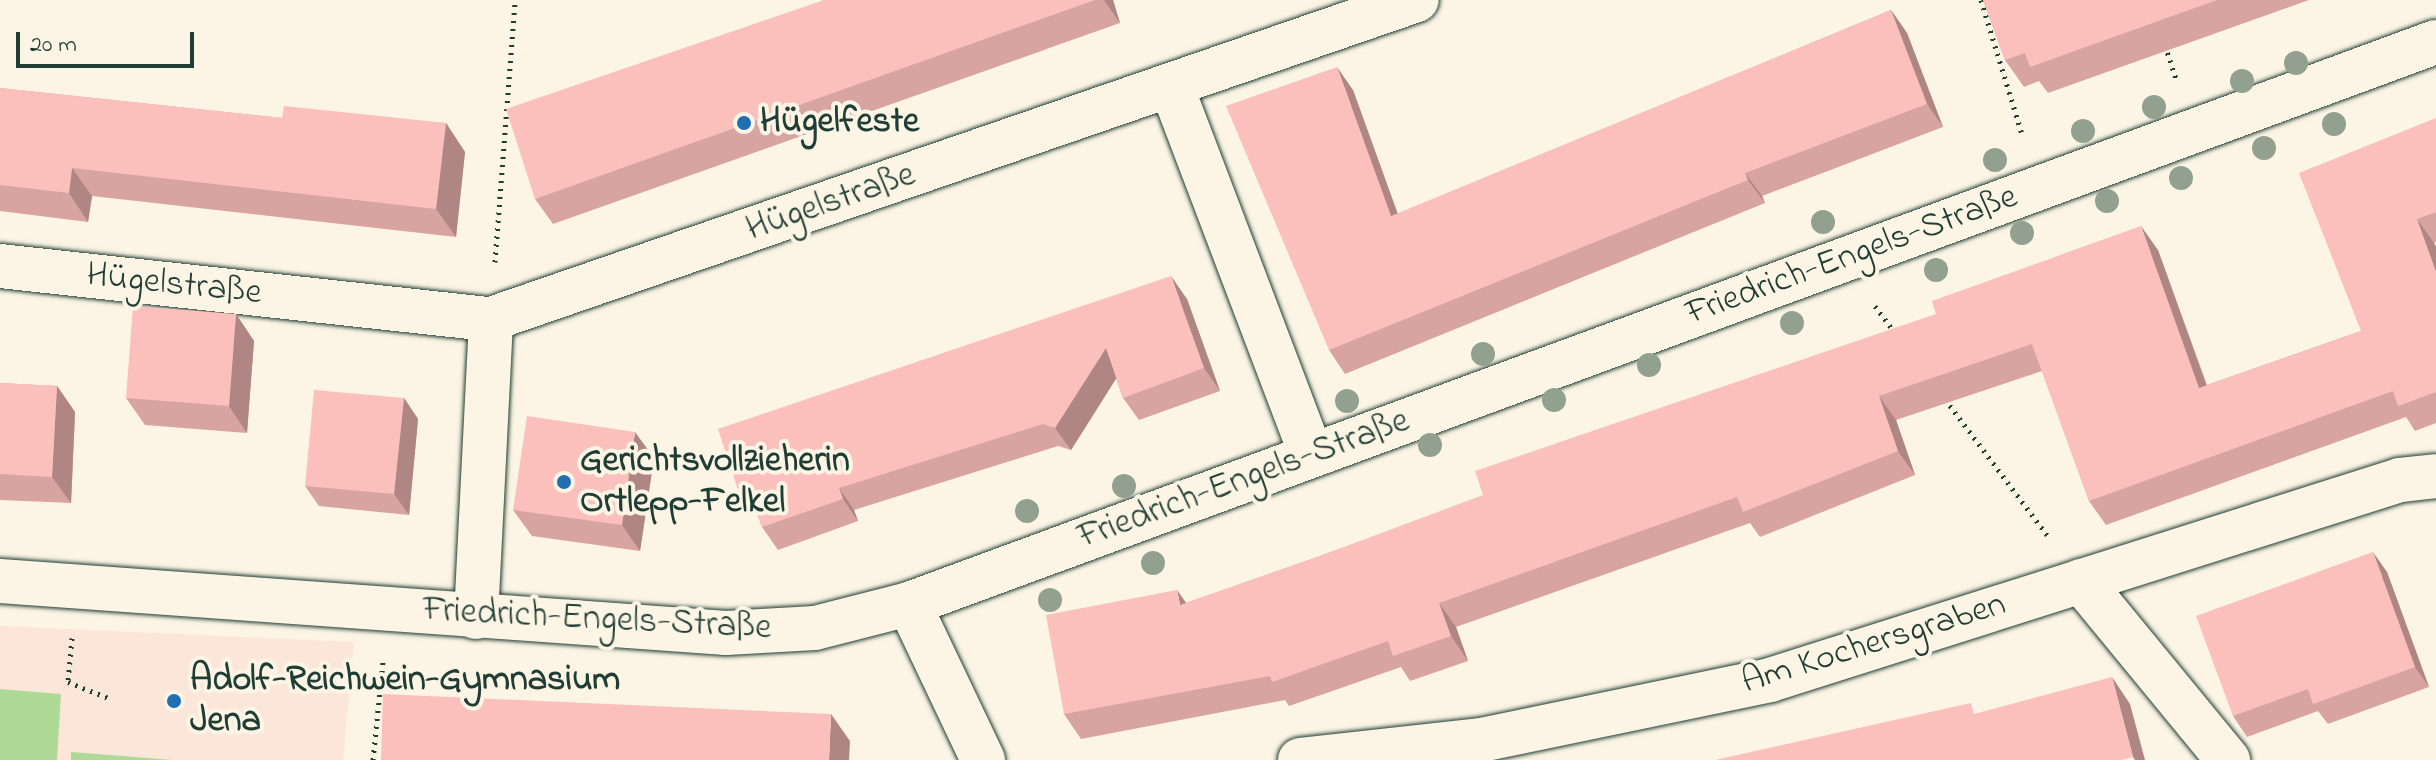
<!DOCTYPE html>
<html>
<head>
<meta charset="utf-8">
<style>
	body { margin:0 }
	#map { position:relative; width:2436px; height:760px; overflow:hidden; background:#fcf5e5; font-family:"Indie Flower",sans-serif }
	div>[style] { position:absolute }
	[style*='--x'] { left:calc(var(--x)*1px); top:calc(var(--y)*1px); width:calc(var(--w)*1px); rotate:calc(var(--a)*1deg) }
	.built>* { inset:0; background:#fce5d9 }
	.green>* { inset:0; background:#afd997 }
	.path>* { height:5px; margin-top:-2.5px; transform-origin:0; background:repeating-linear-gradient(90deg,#1f3d34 0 2px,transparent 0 8px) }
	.roads { filter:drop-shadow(0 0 2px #1f3d34) drop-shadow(0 0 2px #1f3d34) }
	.minor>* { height:44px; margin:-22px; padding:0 22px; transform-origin:22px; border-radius:22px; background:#fcf5e5 }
	.tertiary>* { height:44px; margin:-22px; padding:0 22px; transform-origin:22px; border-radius:22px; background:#fcf5e5 }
	.trees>* { width:24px; height:24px; margin:-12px; border-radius:50%; background:#92a18f }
	.wall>* { inset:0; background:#d8a4a2 }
	.shaded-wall>* { inset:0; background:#b08684 }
	.building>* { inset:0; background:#fbbfbc }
	.dots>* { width:22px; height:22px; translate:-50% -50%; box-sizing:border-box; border:4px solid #fcf5e5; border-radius:50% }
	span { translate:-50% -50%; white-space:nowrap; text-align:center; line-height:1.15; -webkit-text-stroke:8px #fcf5e5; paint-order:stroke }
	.poi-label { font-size:36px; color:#1f3d34; font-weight:700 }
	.left { translate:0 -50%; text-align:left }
	.street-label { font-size:36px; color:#1f3d34 }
	.scale { position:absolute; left:16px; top:32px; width:178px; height:36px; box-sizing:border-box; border:4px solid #1f3d34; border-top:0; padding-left:10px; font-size:24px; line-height:28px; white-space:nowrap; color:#1f3d34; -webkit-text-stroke:6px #fcf5e5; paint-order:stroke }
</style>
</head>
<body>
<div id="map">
	<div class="built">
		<i style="clip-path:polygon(0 626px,354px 642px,343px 760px,0 760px)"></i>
	</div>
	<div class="green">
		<i style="clip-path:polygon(0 689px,61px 694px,57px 760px,0 760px)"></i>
		<i style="clip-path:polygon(71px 752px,173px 760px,71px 760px)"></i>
	</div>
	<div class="path">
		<i style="--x:1981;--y:0;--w:143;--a:73"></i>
		<i style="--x:2165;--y:45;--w:38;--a:72"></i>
		<i style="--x:495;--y:262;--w:263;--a:-85.6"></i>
		<i style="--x:1875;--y:306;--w:34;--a:53"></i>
		<i style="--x:1945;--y:399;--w:170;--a:53.1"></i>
		<i style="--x:72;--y:638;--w:44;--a:95.2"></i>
		<i style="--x:68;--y:682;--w:46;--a:21.6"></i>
		<i style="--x:373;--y:760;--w:100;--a:-84.2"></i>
	</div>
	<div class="roads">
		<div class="minor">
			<i style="--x:1172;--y:88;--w:392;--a:69.2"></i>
			<i style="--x:0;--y:266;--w:494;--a:6.2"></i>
			<i style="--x:491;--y:319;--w:979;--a:-19.01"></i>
			<i style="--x:2081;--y:581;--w:232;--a:50.6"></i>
			<i style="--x:909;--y:604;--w:173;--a:64.6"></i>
			<i style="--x:476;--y:617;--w:298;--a:-87.1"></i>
			<i style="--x:1300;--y:760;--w:182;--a:-6.3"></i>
			<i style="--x:1481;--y:740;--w:295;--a:-11.7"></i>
			<i style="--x:1770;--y:680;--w:661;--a:-17.61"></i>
			<i style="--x:2400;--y:480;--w:36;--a:-6"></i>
		</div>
		<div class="tertiary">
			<i style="--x:0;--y:581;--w:728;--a:4.1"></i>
			<i style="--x:726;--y:633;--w:89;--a:-3.2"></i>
			<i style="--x:815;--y:628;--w:97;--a:-14.3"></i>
			<i style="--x:909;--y:604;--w:1627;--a:-20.21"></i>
		</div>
	</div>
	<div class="trees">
		<i style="left:2296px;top:63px"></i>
		<i style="left:2242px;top:81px"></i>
		<i style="left:2154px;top:107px"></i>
		<i style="left:2334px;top:124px"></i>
		<i style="left:2083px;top:131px"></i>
		<i style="left:2264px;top:148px"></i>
		<i style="left:1995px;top:160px"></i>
		<i style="left:2181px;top:178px"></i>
		<i style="left:2107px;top:201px"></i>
		<i style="left:1823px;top:222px"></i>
		<i style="left:2022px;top:233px"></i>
		<i style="left:1936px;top:270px"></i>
		<i style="left:1792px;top:323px"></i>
		<i style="left:1483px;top:354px"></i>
		<i style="left:1649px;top:365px"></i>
		<i style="left:1554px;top:400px"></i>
		<i style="left:1347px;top:401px"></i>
		<i style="left:1430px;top:445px"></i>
		<i style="left:1124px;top:486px"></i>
		<i style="left:1027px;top:511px"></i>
		<i style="left:1153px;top:563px"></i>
		<i style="left:1050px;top:600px"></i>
	</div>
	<div class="wall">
		<i style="clip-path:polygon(824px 0,1113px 0,1120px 23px,553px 224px,535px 199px)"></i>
		<i style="clip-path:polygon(1983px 0,2309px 0,2048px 93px,2039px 81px,2024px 87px,2005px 60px)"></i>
		<i style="clip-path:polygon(1891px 10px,1907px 33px,1943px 127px,1762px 196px,1765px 203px,1345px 374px,1329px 350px,1353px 90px,1398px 214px)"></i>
		<i style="clip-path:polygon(0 88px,282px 118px,446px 123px,465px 152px,456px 237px,92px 196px,88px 222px,0 211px)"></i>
		<i style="clip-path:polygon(2436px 118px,2436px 242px,2434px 243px,2436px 247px,2436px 423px,2415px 431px,2406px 417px,2106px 525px,2089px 501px,2042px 371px,1896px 420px,1915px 475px,1760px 537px,1750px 523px,1456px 627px,1468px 661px,1410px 681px,1401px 667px,1289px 706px,1285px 700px,1081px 739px,1064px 714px,1186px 603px,1320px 556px,2158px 250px,2207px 385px,2361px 331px)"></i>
		<i style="clip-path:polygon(1187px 299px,1220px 391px,1139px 420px,1123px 398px,1116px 378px,1071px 450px,1058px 446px,854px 510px,858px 521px,778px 550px,762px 527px,755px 508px,752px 509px,737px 487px)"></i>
		<i style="clip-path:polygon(236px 314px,254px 341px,247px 433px,145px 425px,126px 398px)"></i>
		<i style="clip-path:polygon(0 383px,57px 386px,75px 412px,71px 503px,0 500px)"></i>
		<i style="clip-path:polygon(404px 398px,418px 419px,409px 515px,319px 506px,305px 486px)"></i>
		<i style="clip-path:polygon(654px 458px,640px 551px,532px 536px,513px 510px)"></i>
		<i style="clip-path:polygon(2387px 572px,2429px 687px,2328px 724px,2318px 711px,2247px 737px,2233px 716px)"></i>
	</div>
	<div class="shaded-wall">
		<i style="clip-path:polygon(1104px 0,1113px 0,1120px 23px)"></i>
		<i style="clip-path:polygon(1891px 10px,1907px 33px,1943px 127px,1927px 104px)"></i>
		<i style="clip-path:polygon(1337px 67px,1353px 90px,1407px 240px,1391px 216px)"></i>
		<i style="clip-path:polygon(446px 123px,465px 152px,456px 237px,436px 209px)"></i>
		<i style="clip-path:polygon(72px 168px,92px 196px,88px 222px,69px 193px)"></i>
		<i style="clip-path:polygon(1745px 173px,1762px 196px,1765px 203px,1748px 180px)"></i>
		<i style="clip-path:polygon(2417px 219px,2434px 243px,2436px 247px,2436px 272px)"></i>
		<i style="clip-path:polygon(2141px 226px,2158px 250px,2216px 412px,2199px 388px)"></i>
		<i style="clip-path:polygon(1171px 276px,1187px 299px,1220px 391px,1204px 368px)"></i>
		<i style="clip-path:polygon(236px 314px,254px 341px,247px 433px,229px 406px)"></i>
		<i style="clip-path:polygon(1106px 348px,1121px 371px,1071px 450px,1055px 428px)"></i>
		<i style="clip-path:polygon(57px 386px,75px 412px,71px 503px,52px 477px)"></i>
		<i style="clip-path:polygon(1879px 396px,1896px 420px,1915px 475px,1898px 451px)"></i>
		<i style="clip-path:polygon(404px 398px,418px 419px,409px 515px,394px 494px)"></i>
		<i style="clip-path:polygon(635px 432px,654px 458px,640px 551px,622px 525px)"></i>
		<i style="clip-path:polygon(839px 488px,854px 510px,858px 521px,843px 499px)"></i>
		<i style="clip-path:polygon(2373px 552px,2387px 572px,2429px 687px,2415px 667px)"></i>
		<i style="clip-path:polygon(1177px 590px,1194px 614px,1180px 605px)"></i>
		<i style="clip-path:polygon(1439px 603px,1456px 627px,1468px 661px,1451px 636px)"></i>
		<i style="clip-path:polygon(2112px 677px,2130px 704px,2145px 760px,2135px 760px,2133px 757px)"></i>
		<i style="clip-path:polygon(831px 714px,850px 741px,849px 760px,829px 760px)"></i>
	</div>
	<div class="building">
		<i style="clip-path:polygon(824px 0,1095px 0,535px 199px,506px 109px)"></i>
		<i style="clip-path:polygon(1983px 0,2217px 0,2030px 67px,2025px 53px,2005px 60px)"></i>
		<i style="clip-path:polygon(1891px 10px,1927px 104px,1745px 173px,1748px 180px,1329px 350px,1226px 106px,1337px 67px,1391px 216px)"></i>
		<i style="clip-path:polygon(0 88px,282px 118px,284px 106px,446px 123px,436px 209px,72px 168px,69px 193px,0 185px)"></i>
		<i style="clip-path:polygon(2436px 118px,2436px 212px,2417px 219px,2436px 272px,2436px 392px,2398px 406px,2393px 391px,2089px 501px,2032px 344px,1879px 396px,1898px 451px,1743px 512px,1737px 497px,1439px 603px,1451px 636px,1393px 656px,1388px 641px,1272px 682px,1270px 676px,1064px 714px,1046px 615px,1177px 590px,1180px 605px,1320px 556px,1483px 495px,1475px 471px,1936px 314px,1932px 301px,2141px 226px,2199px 388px,2361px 331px,2299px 173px)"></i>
		<i style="clip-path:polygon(1171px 276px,1204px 368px,1123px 398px,1106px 348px,1055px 428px,1043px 424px,839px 488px,843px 499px,762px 527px,747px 484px,737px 487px,718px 429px)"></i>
		<i style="clip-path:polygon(133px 306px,236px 314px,229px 406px,126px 398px)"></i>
		<i style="clip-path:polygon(0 383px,57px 386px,52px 477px,0 474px)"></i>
		<i style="clip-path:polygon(314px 390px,404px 398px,394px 494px,305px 486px)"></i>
		<i style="clip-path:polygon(527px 416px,635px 432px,622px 525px,513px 510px)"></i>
		<i style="clip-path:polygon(2373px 552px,2415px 667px,2313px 704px,2308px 689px,2233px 716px,2196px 616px)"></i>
		<i style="clip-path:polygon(2112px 677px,2133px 757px,2122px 760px,1715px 760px,1971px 703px,1974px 714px)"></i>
		<i style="clip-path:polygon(383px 694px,831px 714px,829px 760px,381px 760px)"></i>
	</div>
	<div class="dots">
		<i style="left:744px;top:123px;background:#1f6fb2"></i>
		<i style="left:564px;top:482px;background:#1f6fb2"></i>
		<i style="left:174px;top:701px;background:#1f6fb2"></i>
	</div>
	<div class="poi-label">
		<span class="left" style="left:760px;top:123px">Hügelfeste</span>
		<span class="left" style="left:580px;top:482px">Gerichtsvollzieherin<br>Ortlepp-Felkel</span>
		<span class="left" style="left:190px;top:701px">Adolf-Reichwein-Gymnasium<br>Jena</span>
	</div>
	<div class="street-label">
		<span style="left:831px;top:203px;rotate:-19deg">Hügelstraße</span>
		<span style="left:1852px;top:256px;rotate:-20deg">Friedrich-Engels-Straße</span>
		<span style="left:174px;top:285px;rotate:6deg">Hügelstraße</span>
		<span style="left:1244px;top:480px;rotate:-20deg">Friedrich-Engels-Straße</span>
		<span style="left:597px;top:620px;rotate:3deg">Friedrich-Engels-Straße</span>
		<span style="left:1874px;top:644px;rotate:-17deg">Am Kochersgraben</span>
	</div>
	<div class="scale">20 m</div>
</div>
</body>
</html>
